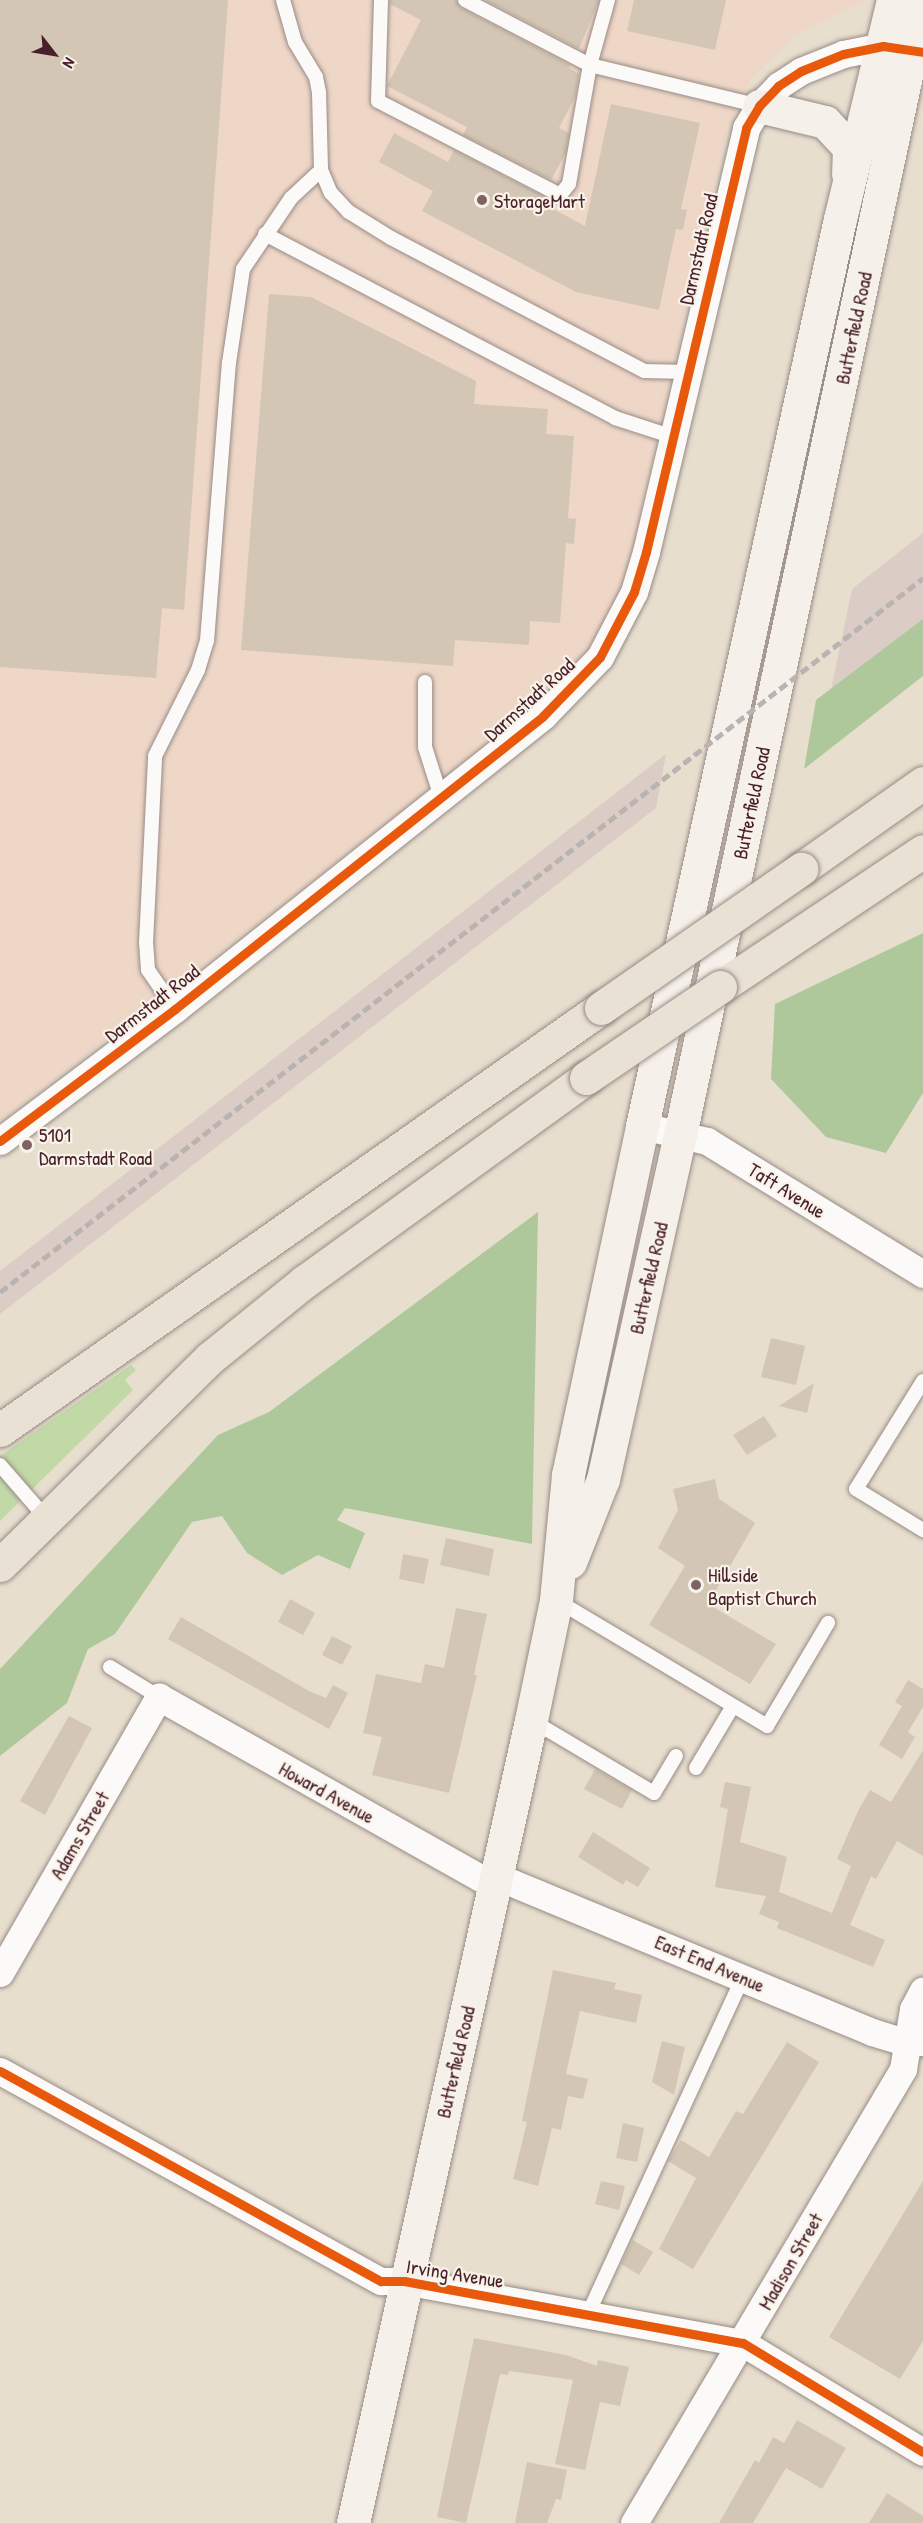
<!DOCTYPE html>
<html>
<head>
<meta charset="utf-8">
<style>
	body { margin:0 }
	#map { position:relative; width:923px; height:2523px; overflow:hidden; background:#e8dece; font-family:"Patrick Hand",sans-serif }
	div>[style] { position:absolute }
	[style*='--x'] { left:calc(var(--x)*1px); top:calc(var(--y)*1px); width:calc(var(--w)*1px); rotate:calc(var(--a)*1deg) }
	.built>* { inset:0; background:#efd7c8 }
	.industrial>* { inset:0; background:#dbcdc5 }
	.green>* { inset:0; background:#c0d9a6 }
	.forest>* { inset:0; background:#afc89b }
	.building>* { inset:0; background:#d3c6b4 }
	.roads { filter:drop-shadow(0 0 2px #988c86) drop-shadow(0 0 2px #988c86) }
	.service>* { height:14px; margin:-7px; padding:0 7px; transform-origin:7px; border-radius:7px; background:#fcfaf8 }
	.minor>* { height:27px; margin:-13.5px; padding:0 13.5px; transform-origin:13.5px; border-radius:13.5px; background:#fcfaf8 }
	.secondary>* { height:33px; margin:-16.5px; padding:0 16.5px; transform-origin:16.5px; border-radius:16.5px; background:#f5f0e9 }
	.motorway>* { height:33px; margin:-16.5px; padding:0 16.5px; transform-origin:16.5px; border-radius:16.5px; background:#eae1d5 }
	.rail>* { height:4.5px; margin-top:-2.25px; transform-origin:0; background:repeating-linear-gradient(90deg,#b9b3b2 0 9px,transparent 0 13.5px) }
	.bridges { filter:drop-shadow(0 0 2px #988c86) drop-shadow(0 0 2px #988c86) }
	.motorway-bridge>* { height:33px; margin:-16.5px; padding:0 16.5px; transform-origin:16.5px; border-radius:16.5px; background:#eae1d5 }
	.cycleway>* { height:9px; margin:-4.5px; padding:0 4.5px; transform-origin:4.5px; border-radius:4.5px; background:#e8590c }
	.dots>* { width:16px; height:16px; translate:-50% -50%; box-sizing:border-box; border:3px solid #f7f3e8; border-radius:50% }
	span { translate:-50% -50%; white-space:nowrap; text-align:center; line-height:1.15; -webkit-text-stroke:4.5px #f7f3e8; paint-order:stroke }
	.poi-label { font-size:20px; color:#4a1f2b }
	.left { translate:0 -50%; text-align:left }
	.street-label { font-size:20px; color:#4a1f2b }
	.north { position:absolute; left:24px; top:24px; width:60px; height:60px; -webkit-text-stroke:4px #f7f3e8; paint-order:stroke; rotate:121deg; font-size:16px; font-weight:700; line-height:24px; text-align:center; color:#4a1f2b }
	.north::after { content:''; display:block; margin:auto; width:21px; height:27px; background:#4a1f2b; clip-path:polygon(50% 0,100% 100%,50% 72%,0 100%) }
</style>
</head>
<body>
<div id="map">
	<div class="built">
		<i style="clip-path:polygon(0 0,866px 0,794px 36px,751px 80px,736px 106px,726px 137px,623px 591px,589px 653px,525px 717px,0 1121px)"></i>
	</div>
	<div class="industrial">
		<i style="clip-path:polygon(923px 533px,923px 641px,826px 714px,852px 589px)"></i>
		<i style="clip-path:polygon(666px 754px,656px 808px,0 1314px,0 1271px)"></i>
	</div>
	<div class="green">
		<i style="clip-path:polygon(131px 1365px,136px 1370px,125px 1380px,133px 1390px,0 1521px,0 1456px)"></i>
	</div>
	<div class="forest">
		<i style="clip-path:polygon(923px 619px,923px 676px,804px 769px,816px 700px)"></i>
		<i style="clip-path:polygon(923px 933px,923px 1093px,886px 1153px,826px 1137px,771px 1079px,775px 1004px)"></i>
		<i style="clip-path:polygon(538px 1212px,532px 1544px,345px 1508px,337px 1520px,365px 1533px,350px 1569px,318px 1555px,282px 1575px,247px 1553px,222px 1516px,192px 1522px,115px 1634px,88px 1649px,67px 1703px,0 1756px,0 1669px,218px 1435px,269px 1412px)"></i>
	</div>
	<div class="building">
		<i style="clip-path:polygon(0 0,228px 0,184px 610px,162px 608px,156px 678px,0 667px)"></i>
		<i style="clip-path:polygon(390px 0,456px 0,461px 8px,570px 65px,569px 68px,579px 74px,575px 97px,559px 128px,569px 133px,566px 152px,551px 180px,463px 135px,467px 127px,387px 86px,421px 20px,390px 4px)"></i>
		<i style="clip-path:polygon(485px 0,599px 0,579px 49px)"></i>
		<i style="clip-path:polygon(634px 0,726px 0,715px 50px,627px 31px)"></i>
		<i style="clip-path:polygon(611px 104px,700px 123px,681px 209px,687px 210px,683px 230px,676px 229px,659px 310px,576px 292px,422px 211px,433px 191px,379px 162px,394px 133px,448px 162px,454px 150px,543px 196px,540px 202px,585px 226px)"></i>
		<i style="clip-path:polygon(269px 294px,311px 297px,476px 381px,474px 404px,548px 409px,546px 434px,574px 436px,568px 518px,576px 519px,574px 544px,566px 543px,560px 623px,530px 621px,529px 645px,455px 640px,453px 666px,241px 650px)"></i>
		<i style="clip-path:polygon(771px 1338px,805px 1346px,796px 1385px,761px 1377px)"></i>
		<i style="clip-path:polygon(814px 1383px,807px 1413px,779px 1406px)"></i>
		<i style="clip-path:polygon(764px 1416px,777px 1436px,747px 1455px,733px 1435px)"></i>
		<i style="clip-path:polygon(715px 1479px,719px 1499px,755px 1523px,708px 1604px,776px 1644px,750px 1684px,649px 1625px,685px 1566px,658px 1548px,678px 1510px,673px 1489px)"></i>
		<i style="clip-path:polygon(446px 1538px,494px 1549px,489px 1576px,440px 1565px)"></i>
		<i style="clip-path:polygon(403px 1554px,429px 1559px,424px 1584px,399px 1579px)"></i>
		<i style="clip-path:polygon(290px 1599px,315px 1613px,303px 1635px,278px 1622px)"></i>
		<i style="clip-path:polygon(456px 1608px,487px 1614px,474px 1675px,477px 1675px,449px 1793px,372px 1775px,382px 1737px,363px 1733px,376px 1674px,421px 1683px,425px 1664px,444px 1668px)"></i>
		<i style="clip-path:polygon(181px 1617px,309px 1691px,326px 1698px,333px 1685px,348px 1693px,329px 1729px,168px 1639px)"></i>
		<i style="clip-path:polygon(332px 1636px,352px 1646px,342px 1665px,322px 1655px)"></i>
		<i style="clip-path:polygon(908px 1680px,923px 1689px,923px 1707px,908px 1732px,915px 1737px,902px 1759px,879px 1745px,902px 1706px,895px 1702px)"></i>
		<i style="clip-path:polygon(69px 1716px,92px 1728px,45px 1815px,20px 1801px)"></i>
		<i style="clip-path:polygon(923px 1750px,923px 1856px,897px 1841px,876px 1879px,871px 1876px,850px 1925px,885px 1940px,873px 1967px,777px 1928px,779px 1922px,759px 1914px,766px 1896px,715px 1887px,728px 1809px,720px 1807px,725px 1782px,751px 1787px,740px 1842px,787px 1857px,779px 1892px,832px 1913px,851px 1866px,837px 1859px,858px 1811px,870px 1790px,891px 1802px)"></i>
		<i style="clip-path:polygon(595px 1769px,632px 1790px,622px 1809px,584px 1789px)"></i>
		<i style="clip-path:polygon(593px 1832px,650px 1868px,638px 1887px,626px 1880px,623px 1885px,578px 1857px)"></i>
		<i style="clip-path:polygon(553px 1970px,616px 1983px,614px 1989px,642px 1995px,636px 2023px,580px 2011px,566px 2074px,588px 2079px,583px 2099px,568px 2096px,561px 2130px,552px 2128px,538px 2186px,513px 2179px,527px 2122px,522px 2121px)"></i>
		<i style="clip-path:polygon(662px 2041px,685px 2047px,674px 2095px,652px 2082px)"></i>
		<i style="clip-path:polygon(787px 2042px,819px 2062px,693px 2269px,659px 2249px,696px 2178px,668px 2161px,681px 2140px,709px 2157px,736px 2111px,743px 2114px)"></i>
		<i style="clip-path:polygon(623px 2123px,644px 2128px,637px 2162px,616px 2158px)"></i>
		<i style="clip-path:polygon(601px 2181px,625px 2186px,619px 2210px,595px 2204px)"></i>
		<i style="clip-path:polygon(923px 2181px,923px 2341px,900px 2379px,829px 2337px)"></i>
		<i style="clip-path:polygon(633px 2240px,653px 2252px,639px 2275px,621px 2264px)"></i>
		<i style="clip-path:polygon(474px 2338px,566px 2355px,597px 2366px,598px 2360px,629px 2367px,620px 2406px,600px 2402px,585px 2470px,555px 2464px,573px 2380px,509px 2371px,508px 2375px,500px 2374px,466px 2523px,437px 2517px)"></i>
		<i style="clip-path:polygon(797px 2420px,846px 2448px,822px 2489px,786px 2468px,753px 2523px,719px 2523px,755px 2460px,759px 2463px,773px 2437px,784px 2443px)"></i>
		<i style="clip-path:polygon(527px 2462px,567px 2470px,561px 2500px,556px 2499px,547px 2523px,515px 2523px)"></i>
		<i style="clip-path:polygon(887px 2493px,923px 2516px,923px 2523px,869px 2523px)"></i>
	</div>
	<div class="roads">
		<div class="service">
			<i style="--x:283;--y:0;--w:44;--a:74.1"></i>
			<i style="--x:295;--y:42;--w:41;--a:59"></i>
			<i style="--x:316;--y:77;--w:15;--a:79"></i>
			<i style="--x:319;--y:92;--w:78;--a:88.5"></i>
			<i style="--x:321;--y:170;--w:25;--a:67"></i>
			<i style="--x:331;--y:193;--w:26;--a:47"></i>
			<i style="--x:349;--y:212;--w:49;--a:31.8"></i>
			<i style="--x:391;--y:238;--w:286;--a:27.7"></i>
			<i style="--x:644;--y:371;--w:44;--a:1.3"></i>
			<i style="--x:381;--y:0;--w:101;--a:91.7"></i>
			<i style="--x:378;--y:101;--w:205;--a:27.3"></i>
			<i style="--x:560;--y:195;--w:14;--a:-51"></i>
			<i style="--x:569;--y:184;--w:121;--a:-80"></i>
			<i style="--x:590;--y:65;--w:67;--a:-74.5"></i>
			<i style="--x:465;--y:0;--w:141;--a:27.5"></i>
			<i style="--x:590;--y:65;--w:174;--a:13.6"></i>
			<i style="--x:265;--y:234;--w:395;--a:27.7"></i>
			<i style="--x:615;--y:418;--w:61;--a:18.1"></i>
			<i style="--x:425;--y:682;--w:65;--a:90"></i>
			<i style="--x:425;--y:747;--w:52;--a:72.3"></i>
			<i style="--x:175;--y:1009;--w:47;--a:-124.7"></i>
			<i style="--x:148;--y:970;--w:27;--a:-94"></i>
			<i style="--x:146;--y:943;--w:187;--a:-87.2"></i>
			<i style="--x:155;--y:756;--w:96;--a:-63.4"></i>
			<i style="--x:198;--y:670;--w:30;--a:-73"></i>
			<i style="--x:207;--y:641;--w:279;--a:-85.5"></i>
			<i style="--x:229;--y:363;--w:95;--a:-81.5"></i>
			<i style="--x:243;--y:269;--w:86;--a:-55.9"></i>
			<i style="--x:291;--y:198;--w:41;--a:-43"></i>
			<i style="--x:923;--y:1381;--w:127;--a:121.8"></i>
			<i style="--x:856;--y:1489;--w:79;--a:31.5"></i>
			<i style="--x:0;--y:1465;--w:69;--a:49.1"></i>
			<i style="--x:556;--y:1600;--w:246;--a:30.8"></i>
			<i style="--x:767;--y:1726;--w:120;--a:-59.4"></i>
			<i style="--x:110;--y:1667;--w:57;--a:31.5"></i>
			<i style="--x:531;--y:1720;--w:143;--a:30.7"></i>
			<i style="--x:654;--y:1793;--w:43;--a:-59.3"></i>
			<i style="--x:696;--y:1768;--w:72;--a:-59.2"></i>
			<i style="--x:588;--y:2314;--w:371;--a:-65.3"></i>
		</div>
		<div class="minor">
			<i style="--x:642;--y:1126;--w:67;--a:13"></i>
			<i style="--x:707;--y:1141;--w:254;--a:31.6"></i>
			<i style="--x:0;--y:1141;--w:219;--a:-37"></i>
			<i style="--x:175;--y:1009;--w:470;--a:-38.5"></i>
			<i style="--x:543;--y:716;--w:82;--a:-46"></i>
			<i style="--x:600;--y:657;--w:73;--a:-62.4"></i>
			<i style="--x:634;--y:592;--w:42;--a:-73.3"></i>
			<i style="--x:646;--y:552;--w:436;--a:-76.7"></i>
			<i style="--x:746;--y:128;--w:26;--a:-59"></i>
			<i style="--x:759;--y:106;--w:28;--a:-46"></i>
			<i style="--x:778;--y:86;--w:27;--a:-33"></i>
			<i style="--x:801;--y:71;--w:45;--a:-22"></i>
			<i style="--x:843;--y:54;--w:41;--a:-11.3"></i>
			<i style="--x:883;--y:46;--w:15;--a:4"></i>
			<i style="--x:498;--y:1877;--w:405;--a:22.5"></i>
			<i style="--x:872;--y:2032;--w:37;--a:17"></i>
			<i style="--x:907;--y:2043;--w:16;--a:-4"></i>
			<i style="--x:0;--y:1973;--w:319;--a:-60.1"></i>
			<i style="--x:159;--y:1697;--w:387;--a:29.4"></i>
			<i style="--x:0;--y:2071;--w:435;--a:28.9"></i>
			<i style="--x:381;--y:2281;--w:23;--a:0"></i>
			<i style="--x:404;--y:2281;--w:345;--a:10.4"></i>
			<i style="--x:743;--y:2343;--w:210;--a:31.2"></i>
			<i style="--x:634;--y:2523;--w:528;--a:-59.35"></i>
			<i style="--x:903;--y:2069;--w:61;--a:-80.5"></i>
			<i style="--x:913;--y:2009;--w:21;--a:-62"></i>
		</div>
		<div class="secondary">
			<i style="--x:759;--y:106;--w:68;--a:13.6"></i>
			<i style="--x:825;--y:122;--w:35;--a:47"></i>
			<i style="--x:849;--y:148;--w:26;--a:92"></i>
			<i style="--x:570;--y:1562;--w:89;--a:-68.3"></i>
			<i style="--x:603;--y:1479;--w:353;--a:-77.4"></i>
			<i style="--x:680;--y:1135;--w:1161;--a:-77.96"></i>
			<i style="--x:353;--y:2523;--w:822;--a:-77.5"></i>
			<i style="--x:531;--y:1720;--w:123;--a:-78.2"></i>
			<i style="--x:556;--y:1600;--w:126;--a:-84.5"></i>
			<i style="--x:568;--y:1475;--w:357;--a:-78"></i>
			<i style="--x:642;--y:1126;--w:928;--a:-77.69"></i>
			<i style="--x:840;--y:219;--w:225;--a:-76.4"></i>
		</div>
		<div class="motorway">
			<i style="--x:801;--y:869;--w:149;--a:-35.2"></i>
			<i style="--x:720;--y:987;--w:244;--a:-33.8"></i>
			<i style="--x:0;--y:1430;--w:734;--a:-35.08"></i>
			<i style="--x:0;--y:1565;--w:295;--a:-44.6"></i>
			<i style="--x:210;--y:1358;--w:121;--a:-39"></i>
			<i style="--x:304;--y:1282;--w:348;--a:-35.9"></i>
		</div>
	</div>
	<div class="rail">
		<i style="--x:0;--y:1292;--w:1167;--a:-37.72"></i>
	</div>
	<div class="bridges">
		<div class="motorway-bridge">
			<i style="--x:601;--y:1008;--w:244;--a:-34.8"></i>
			<i style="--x:586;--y:1078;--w:162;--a:-34.2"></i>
		</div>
	</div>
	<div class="cycleway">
		<i style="--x:0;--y:1141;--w:219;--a:-37"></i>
		<i style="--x:175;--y:1009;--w:470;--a:-38.5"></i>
		<i style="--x:543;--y:716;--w:82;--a:-46"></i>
		<i style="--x:600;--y:657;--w:73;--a:-62.4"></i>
		<i style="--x:634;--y:592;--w:42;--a:-73.3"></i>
		<i style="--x:646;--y:552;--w:436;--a:-76.7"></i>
		<i style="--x:746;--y:128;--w:26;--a:-59"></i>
		<i style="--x:759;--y:106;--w:28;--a:-46"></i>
		<i style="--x:778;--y:86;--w:27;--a:-33"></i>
		<i style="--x:801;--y:71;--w:45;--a:-22"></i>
		<i style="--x:843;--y:54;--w:41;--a:-11.3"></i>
		<i style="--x:883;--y:46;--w:40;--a:8.5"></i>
		<i style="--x:0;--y:2071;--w:435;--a:28.9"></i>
		<i style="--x:381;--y:2281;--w:23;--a:0"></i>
		<i style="--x:404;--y:2281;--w:345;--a:10.4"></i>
		<i style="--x:743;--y:2343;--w:210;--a:31.2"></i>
	</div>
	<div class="dots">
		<i style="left:482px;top:200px;background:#816264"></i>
		<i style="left:27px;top:1145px;background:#816264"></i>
		<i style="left:696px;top:1585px;background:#816264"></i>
	</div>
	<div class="poi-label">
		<span class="left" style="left:494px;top:200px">StorageMart</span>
		<span class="left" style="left:39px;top:1146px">5101<br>Darmstadt Road</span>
		<span class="left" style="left:708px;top:1586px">Hillside<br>Baptist Church</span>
	</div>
	<div class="street-label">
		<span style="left:698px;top:249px;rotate:-77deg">Darmstadt Road</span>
		<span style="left:853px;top:328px;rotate:-78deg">Butterfield Road</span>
		<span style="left:529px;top:699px;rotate:-42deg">Darmstadt Road</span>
		<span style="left:751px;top:803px;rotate:-78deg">Butterfield Road</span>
		<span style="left:152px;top:1003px;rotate:-38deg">Darmstadt Road</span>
		<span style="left:787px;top:1190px;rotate:32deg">Taft Avenue</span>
		<span style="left:648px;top:1278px;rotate:-77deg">Butterfield Road</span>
		<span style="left:327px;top:1792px;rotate:29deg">Howard Avenue</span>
		<span style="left:79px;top:1835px;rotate:-60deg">Adams Street</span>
		<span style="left:710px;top:1963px;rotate:23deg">East End Avenue</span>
		<span style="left:455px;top:2062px;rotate:-77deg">Butterfield Road</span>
		<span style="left:790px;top:2261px;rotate:-60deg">Madison Street</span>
		<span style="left:455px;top:2273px;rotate:9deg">Irving Avenue</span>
	</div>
	<div class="north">N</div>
</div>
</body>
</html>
